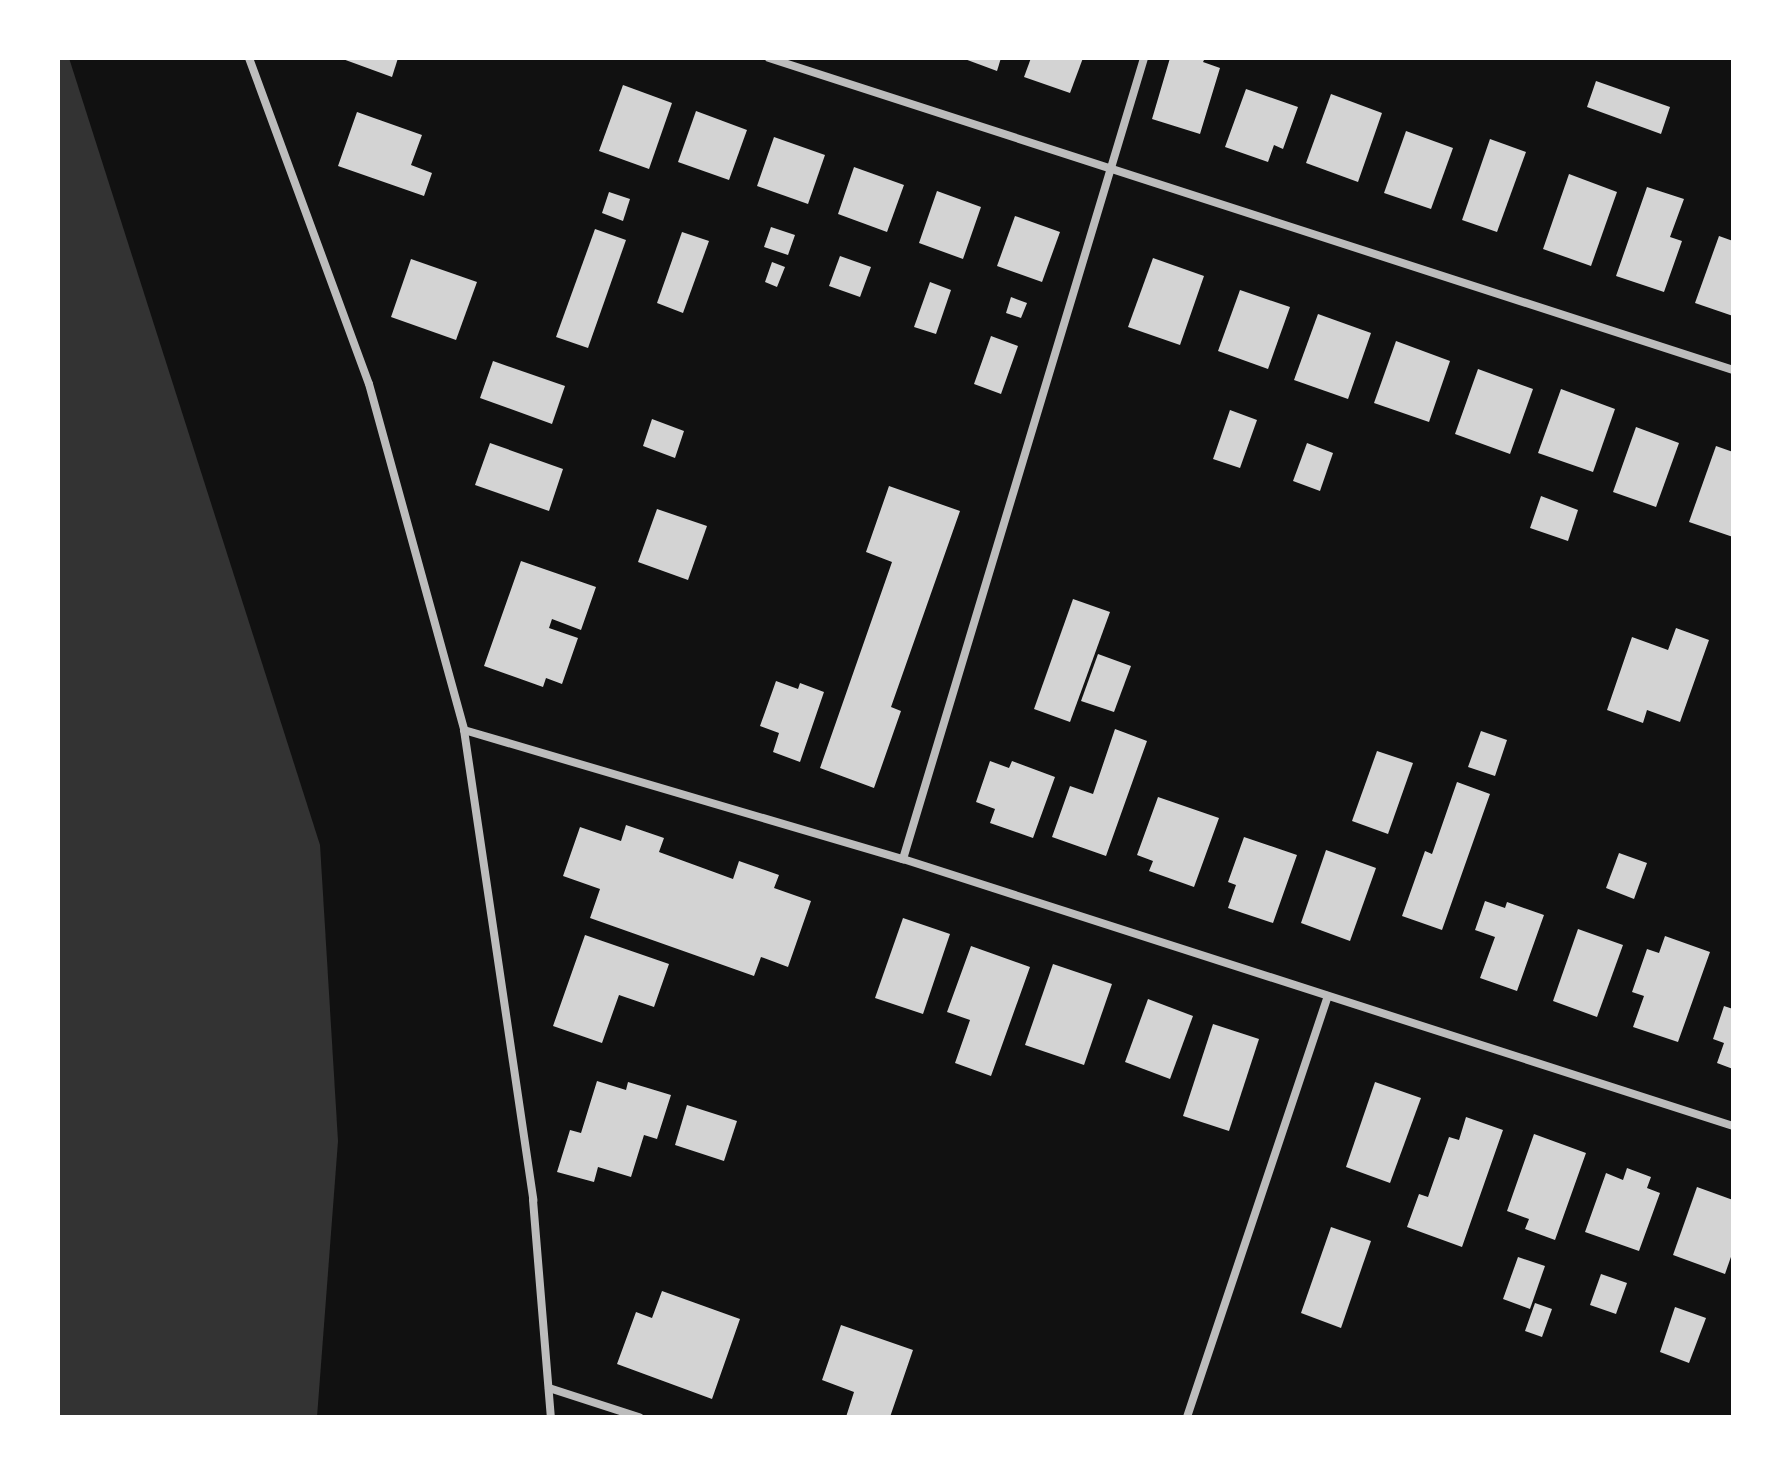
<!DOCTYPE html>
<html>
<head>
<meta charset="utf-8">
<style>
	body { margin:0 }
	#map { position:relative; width:1791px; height:1475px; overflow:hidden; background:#111; font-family:Arial,sans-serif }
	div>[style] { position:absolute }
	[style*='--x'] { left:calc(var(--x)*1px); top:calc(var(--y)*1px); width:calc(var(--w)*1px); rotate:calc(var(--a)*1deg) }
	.water>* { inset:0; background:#333 }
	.building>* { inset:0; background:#d3d3d3 }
	.minor>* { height:8px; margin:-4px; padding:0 4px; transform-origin:4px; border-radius:4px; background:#bcbcbc }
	span { translate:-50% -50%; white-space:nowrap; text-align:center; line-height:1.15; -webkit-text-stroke:8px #fff; paint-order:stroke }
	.frame { position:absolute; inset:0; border:60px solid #fff; pointer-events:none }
</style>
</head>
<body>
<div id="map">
	<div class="water">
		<i style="clip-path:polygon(58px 58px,69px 58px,320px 845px,338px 1141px,317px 1417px,58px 1417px)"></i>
	</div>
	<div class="building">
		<i style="clip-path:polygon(340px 58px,398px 58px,392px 77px)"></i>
		<i style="clip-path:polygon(962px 58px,1001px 58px,997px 71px)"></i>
		<i style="clip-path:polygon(1031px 58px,1083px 58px,1070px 93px,1024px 77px)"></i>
		<i style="clip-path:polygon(1170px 58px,1205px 58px,1203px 62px,1220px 68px,1200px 134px,1152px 119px)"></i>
		<i style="clip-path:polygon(1596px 81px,1670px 107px,1661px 134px,1587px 107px)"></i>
		<i style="clip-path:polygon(623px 85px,672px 103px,649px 169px,599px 151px)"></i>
		<i style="clip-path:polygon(1246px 89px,1298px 107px,1283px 149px,1274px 145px,1268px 162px,1225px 147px)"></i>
		<i style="clip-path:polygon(1331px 94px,1382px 113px,1358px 182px,1306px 163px)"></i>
		<i style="clip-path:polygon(696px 111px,747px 130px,729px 180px,678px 162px)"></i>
		<i style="clip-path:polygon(357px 112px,422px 135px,411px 165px,432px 173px,424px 196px,338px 166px)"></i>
		<i style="clip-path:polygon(1406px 131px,1453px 148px,1431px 209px,1384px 193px)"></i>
		<i style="clip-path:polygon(774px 137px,825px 155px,808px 204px,757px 186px)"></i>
		<i style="clip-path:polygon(1490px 139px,1526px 152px,1497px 232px,1462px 220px)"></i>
		<i style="clip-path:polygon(854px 167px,904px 185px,887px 232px,838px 214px)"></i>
		<i style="clip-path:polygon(1569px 174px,1617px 192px,1591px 266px,1543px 249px)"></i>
		<i style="clip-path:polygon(1647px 187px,1684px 199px,1670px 237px,1682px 241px,1664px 292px,1616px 276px)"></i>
		<i style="clip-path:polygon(937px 191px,981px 207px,963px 259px,919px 243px)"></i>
		<i style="clip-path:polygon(609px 192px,630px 199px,623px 221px,602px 213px)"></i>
		<i style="clip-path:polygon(1015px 216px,1060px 232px,1042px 282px,997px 266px)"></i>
		<i style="clip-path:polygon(771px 227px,795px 235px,788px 255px,764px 247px)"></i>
		<i style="clip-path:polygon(595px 229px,626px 240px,588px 348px,556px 337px)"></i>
		<i style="clip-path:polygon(682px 232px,709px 241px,683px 313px,657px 303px)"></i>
		<i style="clip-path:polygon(1719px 236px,1733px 241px,1733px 316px,1695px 303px)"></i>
		<i style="clip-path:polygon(840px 256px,871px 267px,860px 297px,829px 286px)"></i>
		<i style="clip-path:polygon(1153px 258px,1204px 276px,1180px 345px,1128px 327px)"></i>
		<i style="clip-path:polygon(411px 259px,477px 282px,456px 340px,391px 317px)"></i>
		<i style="clip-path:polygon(772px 262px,785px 267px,777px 287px,765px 282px)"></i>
		<i style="clip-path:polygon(930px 282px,951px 290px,936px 334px,914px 327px)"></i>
		<i style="clip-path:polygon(1240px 290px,1290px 307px,1268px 369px,1218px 351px)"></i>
		<i style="clip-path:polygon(1011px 297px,1027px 303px,1021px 318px,1006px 313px)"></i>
		<i style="clip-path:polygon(1318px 314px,1371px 333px,1348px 399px,1294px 380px)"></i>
		<i style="clip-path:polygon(991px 336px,1018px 346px,1001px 394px,974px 384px)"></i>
		<i style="clip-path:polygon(1396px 341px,1450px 361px,1429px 422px,1374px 403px)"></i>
		<i style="clip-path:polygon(493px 361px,565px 386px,552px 424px,480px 398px)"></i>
		<i style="clip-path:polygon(1478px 369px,1533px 389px,1510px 454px,1455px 434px)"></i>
		<i style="clip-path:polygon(1561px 389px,1615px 409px,1593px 472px,1538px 453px)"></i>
		<i style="clip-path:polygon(1230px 410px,1257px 420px,1240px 468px,1213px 459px)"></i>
		<i style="clip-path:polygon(652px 419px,684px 431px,675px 458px,643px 446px)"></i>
		<i style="clip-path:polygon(1636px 427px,1679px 443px,1656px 507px,1613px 492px)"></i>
		<i style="clip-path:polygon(490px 443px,563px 469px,549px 511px,475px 485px)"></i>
		<i style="clip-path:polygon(1307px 443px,1333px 453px,1320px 491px,1293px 481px)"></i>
		<i style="clip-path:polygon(1716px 446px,1733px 452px,1733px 537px,1689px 522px)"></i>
		<i style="clip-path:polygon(889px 486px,960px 511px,891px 707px,901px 711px,874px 788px,820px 768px,892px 562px,866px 552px)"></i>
		<i style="clip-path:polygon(1541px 496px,1578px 510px,1568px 541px,1530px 528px)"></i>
		<i style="clip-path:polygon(657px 509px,707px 526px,688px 580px,638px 562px)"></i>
		<i style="clip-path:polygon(521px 561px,596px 587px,581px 630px,552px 619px,549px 628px,578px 638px,562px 684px,546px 678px,543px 687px,484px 666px)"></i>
		<i style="clip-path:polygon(1073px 599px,1110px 612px,1070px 722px,1034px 709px)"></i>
		<i style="clip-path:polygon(1676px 628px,1709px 640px,1680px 722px,1647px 710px,1643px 723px,1607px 710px,1632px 637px,1668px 650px)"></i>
		<i style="clip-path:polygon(1098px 654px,1131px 666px,1114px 712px,1081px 701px)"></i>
		<i style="clip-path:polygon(776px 681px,798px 689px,800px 683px,824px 692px,800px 762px,773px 752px,779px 733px,760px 726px)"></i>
		<i style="clip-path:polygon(1115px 729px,1147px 741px,1106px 856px,1052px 837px,1070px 786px,1093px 794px)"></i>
		<i style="clip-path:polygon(1481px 731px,1507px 740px,1495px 776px,1468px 767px)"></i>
		<i style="clip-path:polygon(1377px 751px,1413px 763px,1388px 834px,1352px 821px)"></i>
		<i style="clip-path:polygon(990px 761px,1009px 768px,1012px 761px,1055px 777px,1033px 838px,990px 823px,995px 809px,976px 802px)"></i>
		<i style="clip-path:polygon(1457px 782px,1490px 794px,1442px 930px,1402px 916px,1425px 851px,1432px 854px)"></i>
		<i style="clip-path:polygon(1158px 797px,1219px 818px,1194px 887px,1149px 871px,1153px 861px,1137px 855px)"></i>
		<i style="clip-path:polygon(626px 825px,664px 838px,659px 852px,733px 879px,739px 861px,779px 875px,774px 888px,811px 901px,788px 967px,761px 957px,754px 976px,590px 918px,600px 889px,563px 876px,580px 827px,621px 841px)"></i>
		<i style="clip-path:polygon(1244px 837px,1297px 855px,1273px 923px,1228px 908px,1236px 885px,1228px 882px)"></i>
		<i style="clip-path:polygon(1326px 850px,1376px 868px,1350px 941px,1301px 923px)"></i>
		<i style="clip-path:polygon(1619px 853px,1647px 863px,1634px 899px,1606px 888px)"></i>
		<i style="clip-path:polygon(1485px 901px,1505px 908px,1507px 902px,1544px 915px,1517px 991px,1480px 978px,1495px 937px,1475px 930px)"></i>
		<i style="clip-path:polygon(903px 918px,950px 934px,923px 1014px,875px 998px)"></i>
		<i style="clip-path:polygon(1578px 929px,1623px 945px,1597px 1017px,1553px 1001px)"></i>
		<i style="clip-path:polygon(585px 935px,669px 964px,654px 1007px,619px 995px,602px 1043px,553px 1026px)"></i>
		<i style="clip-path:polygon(1665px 936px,1710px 952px,1678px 1042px,1633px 1027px,1644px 996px,1632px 992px,1647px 949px,1659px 953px)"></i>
		<i style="clip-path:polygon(971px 946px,1030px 967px,991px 1076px,955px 1063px,970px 1020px,947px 1012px)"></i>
		<i style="clip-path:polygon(1053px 964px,1112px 984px,1084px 1065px,1025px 1045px)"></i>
		<i style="clip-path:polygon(1148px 999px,1193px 1016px,1170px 1079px,1125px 1062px)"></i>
		<i style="clip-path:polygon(1724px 1006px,1733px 1009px,1733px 1069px,1717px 1063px,1724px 1043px,1713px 1039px)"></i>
		<i style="clip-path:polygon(1213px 1024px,1259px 1039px,1229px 1131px,1183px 1116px)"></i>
		<i style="clip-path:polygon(597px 1081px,626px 1090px,628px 1082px,671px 1095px,657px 1139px,644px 1135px,631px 1177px,598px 1167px,594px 1182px,557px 1172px,570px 1130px,581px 1133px)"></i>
		<i style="clip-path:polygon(1375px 1082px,1421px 1098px,1390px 1183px,1346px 1167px)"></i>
		<i style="clip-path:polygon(687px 1105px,737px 1121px,724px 1161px,675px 1145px)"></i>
		<i style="clip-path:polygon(1466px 1117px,1503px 1130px,1462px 1247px,1407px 1227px,1419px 1194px,1428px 1197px,1449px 1137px,1459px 1140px)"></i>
		<i style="clip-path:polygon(1534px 1134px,1586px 1153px,1555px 1240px,1525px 1229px,1529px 1219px,1507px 1211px)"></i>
		<i style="clip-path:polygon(1627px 1168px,1651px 1177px,1647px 1188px,1660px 1193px,1639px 1251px,1585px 1232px,1606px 1173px,1623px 1180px)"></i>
		<i style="clip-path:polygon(1697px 1187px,1733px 1200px,1733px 1251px,1725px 1274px,1673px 1255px)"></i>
		<i style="clip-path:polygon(1331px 1227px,1371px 1241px,1341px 1328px,1301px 1313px)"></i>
		<i style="clip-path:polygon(1518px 1257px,1545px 1266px,1530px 1309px,1503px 1299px)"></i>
		<i style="clip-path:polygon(1601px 1274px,1627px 1283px,1616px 1314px,1590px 1305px)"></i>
		<i style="clip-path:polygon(662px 1291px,740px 1319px,712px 1399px,617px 1364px,636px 1312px,652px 1318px)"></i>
		<i style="clip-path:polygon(1535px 1303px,1552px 1309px,1542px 1337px,1525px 1331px)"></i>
		<i style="clip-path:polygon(1675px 1307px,1706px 1318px,1689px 1363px,1660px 1352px)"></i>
		<i style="clip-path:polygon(841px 1325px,913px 1350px,890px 1417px,846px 1417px,854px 1392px,822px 1380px)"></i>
	</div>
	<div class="minor">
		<i style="--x:249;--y:58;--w:347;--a:69.8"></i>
		<i style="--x:369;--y:384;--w:359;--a:74.6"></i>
		<i style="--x:464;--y:730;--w:475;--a:81.6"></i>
		<i style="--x:533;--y:1200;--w:218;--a:85.3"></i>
		<i style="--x:769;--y:58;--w:1013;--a:17.93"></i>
		<i style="--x:464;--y:730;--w:458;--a:16.4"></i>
		<i style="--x:903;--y:859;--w:872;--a:17.83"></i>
		<i style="--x:903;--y:859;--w:836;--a:-73.25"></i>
		<i style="--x:549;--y:1388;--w:95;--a:17.9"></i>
		<i style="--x:1187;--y:1417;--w:444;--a:-71.5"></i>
	</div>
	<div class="frame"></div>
</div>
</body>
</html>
